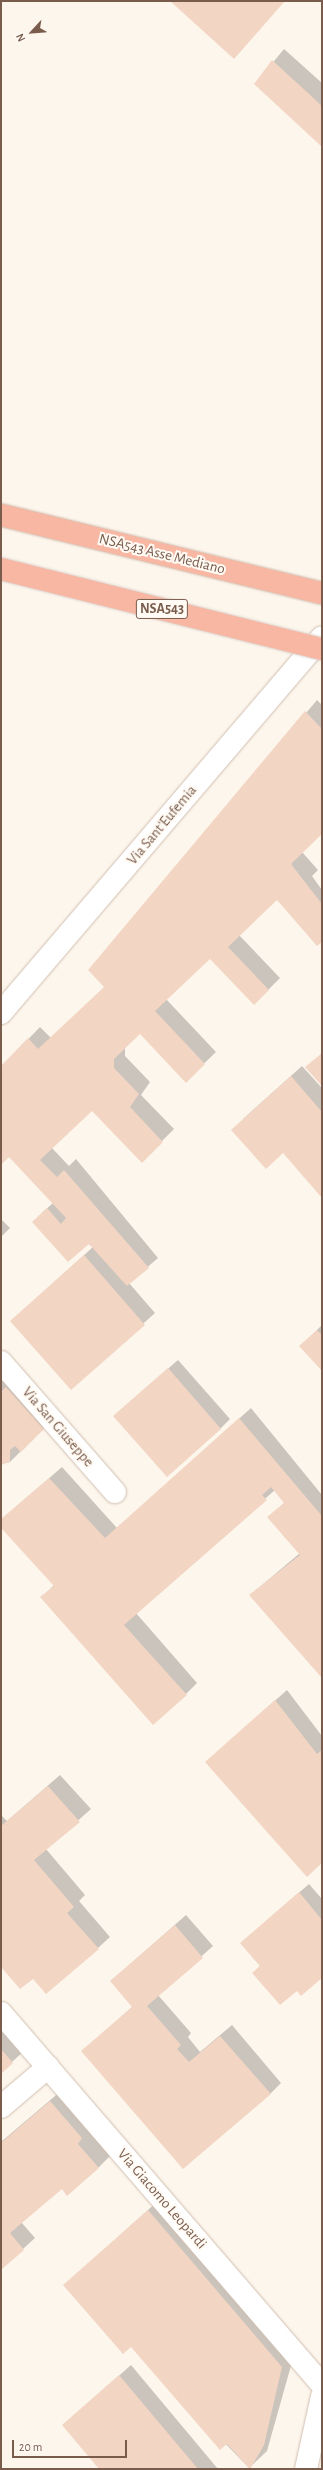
<!DOCTYPE html>
<html>
<head>
<meta charset="utf-8">
<style>
	body { margin:0 }
	#map { position:relative; width:323px; height:2470px; overflow:hidden; background:#fdf6ec; font-family:"Alegreya Sans",sans-serif }
	div>[style] { position:absolute }
	[style*='--x'] { left:calc(var(--x)*1px); top:calc(var(--y)*1px); width:calc(var(--w)*1px); rotate:calc(var(--a)*1deg) }
	.shadow>* { inset:0; background:#0003 }
	.building>* { inset:0; background:#f3d5c3 }
	.roads { filter:drop-shadow(0 0 1px #d1beb0) drop-shadow(0 0 1px #d1beb0) }
	.minor>* { height:22px; margin:-11px; padding:0 11px; transform-origin:11px; border-radius:11px; background:#fff }
	.highway>* { height:22px; margin:-11px; padding:0 11px; transform-origin:11px; border-radius:11px; background:#f7b7a3 }
	.bridges { filter:drop-shadow(0 0 1px #dad1cd) drop-shadow(0 0 1px #dad1cd) }
	.highway-bridge>* { height:22px; margin:-11px; padding:0 11px; transform-origin:11px; border-radius:11px; background:#f7b7a3 }
	span { translate:-50% -50%; white-space:nowrap; text-align:center; line-height:1.15; -webkit-text-stroke:4px #fffaf3; paint-order:stroke }
	.shield-label span { padding:1px 3px; background:#fffaf3; border:1px solid; border-radius:3px; -webkit-text-stroke-width:0 }
	.shield-label { font-size:14px; color:#7a5c4d; font-weight:700 }
	.street-label { font-size:15px; color:#7a5c4d }
	.frame { position:absolute; inset:0; border:2px solid #7a5c4d; pointer-events:none }
	.north { position:absolute; left:12px; top:12px; width:40px; height:40px; -webkit-text-stroke:3px #fffaf3; paint-order:stroke; rotate:244deg; font-size:11px; font-weight:700; line-height:16px; text-align:center; color:#7a5c4d }
	.north::after { content:''; display:block; margin:auto; width:14px; height:18px; background:#7a5c4d; clip-path:polygon(50% 0,100% 100%,50% 72%,0 100%) }
	.scale { position:absolute; left:12px; top:2440px; width:115px; height:18px; box-sizing:border-box; border:2px solid #7a5c4d; border-top:0; padding-left:5px; font-size:12px; line-height:14px; white-space:nowrap; color:#7a5c4d; -webkit-text-stroke:3px #fffaf3; paint-order:stroke }
</style>
</head>
<body>
<div id="map">
	<div class="shadow">
		<i style="clip-path:polygon(284px 49px,322px 83px,322px 145px,255px 84px)"></i>
		<i style="clip-path:polygon(317px 700px,322px 705px,322px 833px,302px 852px,318px 870px,312px 876px,322px 890px,322px 940px,277px 899px,239px 935px,280px 978px,268px 990px,210px 958px,166px 999px,216px 1052px,186px 1081px,140px 1032px,125px 1047px,125px 1056px,150px 1082px,141px 1095px,174px 1129px,142px 1161px,92px 1110px,52px 1148px,69px 1166px,76px 1159px,158px 1258px,129px 1283px,155px 1313px,71px 1389px,11px 1321px,93px 1247px,42px 1213px,54px 1202px,9px 1156px,1px 1164px,1px 1067px,40px 1027px,51px 1038px,105px 987px,89px 970px)"></i>
		<i style="clip-path:polygon(302px 1066px,322px 1088px,322px 1196px,283px 1152px,243px 1119px)"></i>
		<i style="clip-path:polygon(1px 1219px,10px 1228px,1px 1237px)"></i>
		<i style="clip-path:polygon(322px 1325px,322px 1370px,312px 1335px)"></i>
		<i style="clip-path:polygon(178px 1360px,230px 1419px,220px 1429px,124px 1407px)"></i>
		<i style="clip-path:polygon(1px 1379px,54px 1418px,10px 1462px,1px 1464px)"></i>
		<i style="clip-path:polygon(251px 1408px,322px 1495px,322px 1677px,250px 1595px,300px 1553px,269px 1517px,285px 1502px,275px 1490px,136px 1613px,197px 1683px,186px 1694px,42px 1597px,54px 1585px,1px 1526px,1px 1520px,62px 1467px,117px 1528px)"></i>
		<i style="clip-path:polygon(287px 1690px,322px 1736px,322px 1862px,206px 1762px)"></i>
		<i style="clip-path:polygon(60px 1775px,91px 1809px,46px 1849px,85px 1895px,79px 1901px,110px 1937px,98px 1948px,33px 1978px,1px 1966px,1px 1815px,7px 1821px)"></i>
		<i style="clip-path:polygon(309px 1884px,322px 1899px,322px 1976px,297px 1989px,253px 1973px,260px 1966px,241px 1943px)"></i>
		<i style="clip-path:polygon(186px 1915px,213px 1946px,158px 1995px,191px 2033px,188px 2037px,200px 2052px,232px 2025px,281px 2083px,270px 2094px,83px 2051px,133px 2006px,111px 1981px)"></i>
		<i style="clip-path:polygon(1px 2025px,24px 2051px,1px 2072px)"></i>
		<i style="clip-path:polygon(62px 2090px,110px 2156px,98px 2168px,62px 2187px,21px 2222px,35px 2238px,1px 2269px,1px 2142px)"></i>
		<i style="clip-path:polygon(160px 2199px,294px 2355px,267px 2451px,249px 2468px,131px 2346px,65px 2285px)"></i>
		<i style="clip-path:polygon(131px 2365px,218px 2469px,101px 2469px,64px 2425px)"></i>
	</div>
	<div class="building">
		<i style="clip-path:polygon(170px 1px,285px 1px,234px 59px)"></i>
		<i style="clip-path:polygon(272px 60px,322px 106px,322px 147px,254px 84px)"></i>
		<i style="clip-path:polygon(305px 711px,322px 729px,322px 834px,291px 864px,322px 904px,322px 942px,317px 946px,277px 900px,228px 947px,269px 990px,254px 1005px,210px 959px,155px 1011px,205px 1064px,186px 1083px,140px 1034px,114px 1059px,114px 1068px,139px 1094px,130px 1107px,163px 1142px,142px 1163px,92px 1111px,40px 1160px,57px 1177px,64px 1170px,149px 1268px,127px 1286px,89px 1244px,68px 1262px,32px 1222px,47px 1208px,61px 1224px,66px 1218px,9px 1157px,1px 1165px,1px 1066px,28px 1038px,38px 1049px,104px 987px,88px 970px)"></i>
		<i style="clip-path:polygon(322px 1053px,322px 1086px,305px 1067px)"></i>
		<i style="clip-path:polygon(291px 1076px,322px 1112px,322px 1198px,283px 1153px,266px 1169px,231px 1130px)"></i>
		<i style="clip-path:polygon(84px 1255px,145px 1325px,71px 1390px,10px 1321px)"></i>
		<i style="clip-path:polygon(317px 1330px,322px 1335px,322px 1371px,299px 1346px)"></i>
		<i style="clip-path:polygon(168px 1368px,221px 1429px,167px 1477px,113px 1416px)"></i>
		<i style="clip-path:polygon(6px 1387px,44px 1429px,21px 1452px,15px 1446px,10px 1450px,10px 1462px,1px 1465px,1px 1392px)"></i>
		<i style="clip-path:polygon(239px 1418px,322px 1516px,322px 1678px,249px 1595px,300px 1555px,267px 1517px,284px 1503px,271px 1487px,262px 1495px,267px 1500px,124px 1625px,187px 1695px,153px 1725px,40px 1597px,54px 1586px,1px 1528px,1px 1519px,49px 1478px,105px 1538px)"></i>
		<i style="clip-path:polygon(275px 1700px,317px 1754px,322px 1750px,322px 1863px,307px 1877px,205px 1762px)"></i>
		<i style="clip-path:polygon(48px 1786px,80px 1822px,34px 1860px,74px 1907px,67px 1913px,99px 1949px,46px 1994px,33px 1979px,20px 1989px,1px 1967px,1px 1826px)"></i>
		<i style="clip-path:polygon(299px 1892px,322px 1920px,322px 1978px,301px 1996px,297px 1991px,280px 2005px,252px 1973px,260px 1966px,240px 1943px)"></i>
		<i style="clip-path:polygon(175px 1925px,203px 1958px,147px 2006px,181px 2045px,177px 2049px,189px 2062px,220px 2036px,271px 2094px,183px 2169px,81px 2051px,132px 2007px,110px 1981px)"></i>
		<i style="clip-path:polygon(1px 2049px,13px 2063px,1px 2074px)"></i>
		<i style="clip-path:polygon(50px 2101px,82px 2138px,78px 2144px,99px 2168px,67px 2196px,62px 2189px,10px 2233px,24px 2250px,1px 2270px,1px 2143px)"></i>
		<i style="clip-path:polygon(148px 2210px,282px 2367px,264px 2445px,250px 2469px,227px 2444px,220px 2450px,131px 2347px,123px 2354px,63px 2285px)"></i>
		<i style="clip-path:polygon(119px 2375px,198px 2469px,99px 2469px,62px 2425px)"></i>
	</div>
	<div class="roads">
		<div class="minor">
			<i style="--x:1;--y:1013;--w:494;--a:-49.5"></i>
			<i style="--x:1;--y:1362;--w:173;--a:48.8"></i>
			<i style="--x:1;--y:2013;--w:491;--a:49.2"></i>
			<i style="--x:1;--y:2107;--w:62;--a:-40.4"></i>
			<i style="--x:306;--y:2469;--w:75;--a:-77.6"></i>
		</div>
		<div class="highway">
			<i style="--x:1;--y:515;--w:330;--a:13.7"></i>
		</div>
	</div>
	<div class="bridges">
		<div class="highway-bridge">
			<i style="--x:1;--y:569;--w:331;--a:14"></i>
		</div>
	</div>
	<div class="shield-label">
		<span style="left:162px;top:609px">NSA543</span>
	</div>
	<div class="street-label">
		<span style="left:162px;top:554px;rotate:14deg">NSA543 Asse Mediano</span>
		<span style="left:162px;top:825px;rotate:-50deg">Via Sant'Eufemia</span>
		<span style="left:58px;top:1427px;rotate:49deg">Via San Giuseppe</span>
		<span style="left:162px;top:2199px;rotate:49deg">Via Giacomo Leopardi</span>
	</div>
	<div class="frame"></div>
	<div class="north">N</div>
	<div class="scale">20 m</div>
</div>
</body>
</html>
